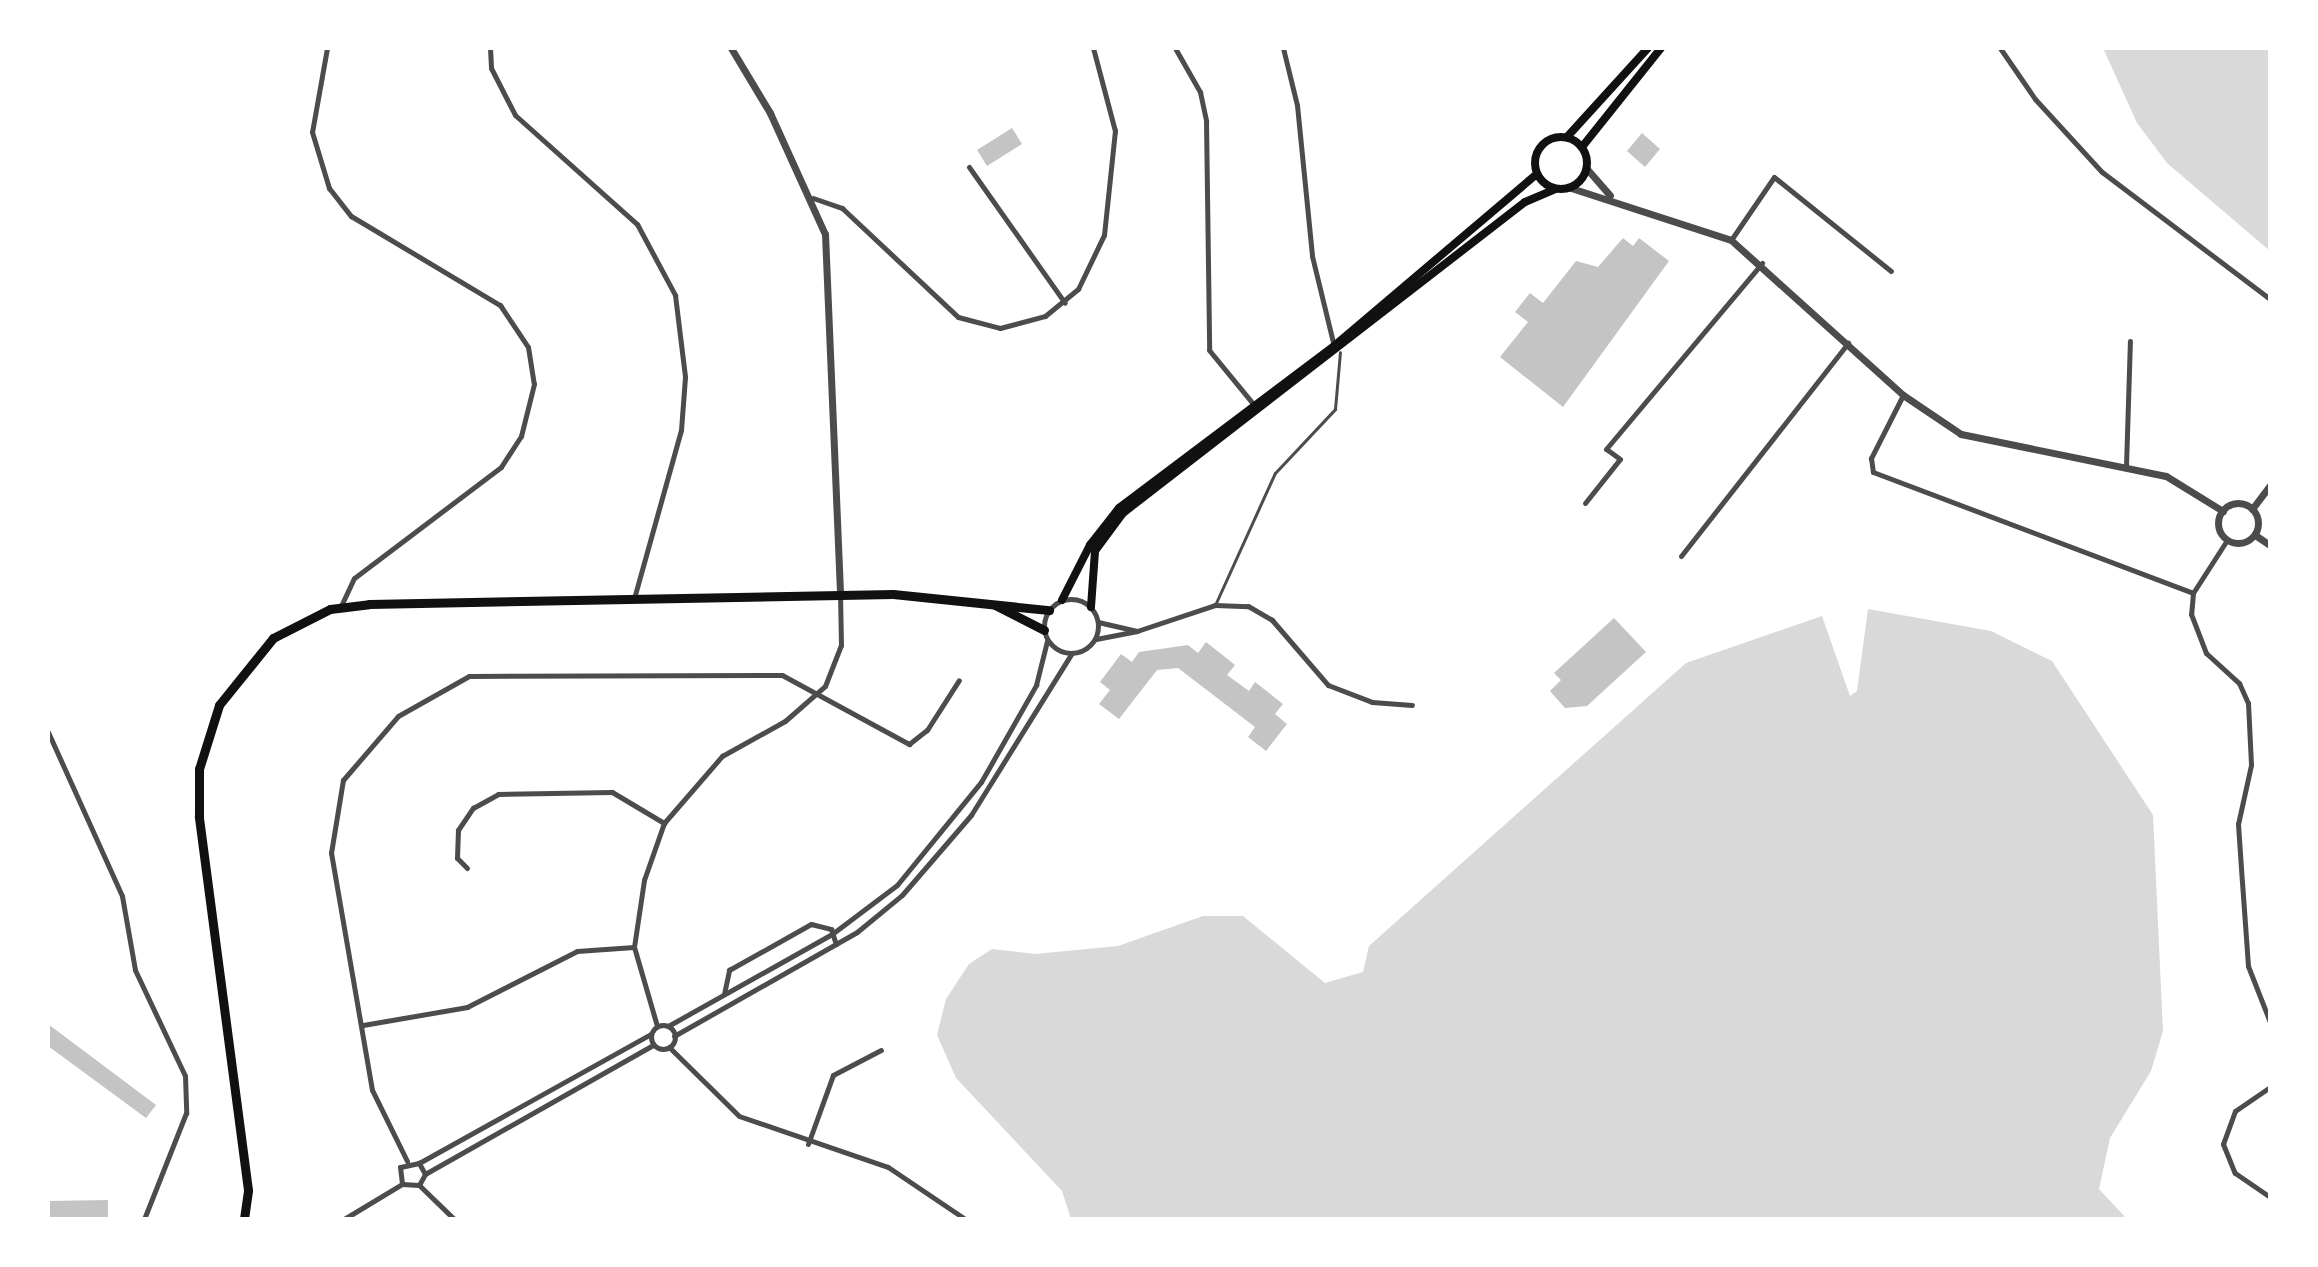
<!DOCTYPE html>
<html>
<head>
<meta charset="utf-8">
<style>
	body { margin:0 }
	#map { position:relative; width:2318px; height:1267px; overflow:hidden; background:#fff; font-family:"Work Sans",sans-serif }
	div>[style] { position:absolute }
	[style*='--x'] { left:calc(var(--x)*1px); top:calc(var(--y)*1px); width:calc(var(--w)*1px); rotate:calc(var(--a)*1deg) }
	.water>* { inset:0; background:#d9d9d9 }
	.building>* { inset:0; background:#c4c4c4 }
	.service>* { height:3px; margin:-1.5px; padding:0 1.5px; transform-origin:1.5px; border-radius:1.5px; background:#4c4c4c }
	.minor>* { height:5px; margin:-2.5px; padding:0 2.5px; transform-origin:2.5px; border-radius:2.5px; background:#4c4c4c }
	.minor>.ring { margin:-2.5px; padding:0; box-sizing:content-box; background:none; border:5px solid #4c4c4c; border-radius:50% }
	.tertiary>* { height:7px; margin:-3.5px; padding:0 3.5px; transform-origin:3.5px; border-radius:3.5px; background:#4c4c4c }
	.tertiary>.ring { margin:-3.5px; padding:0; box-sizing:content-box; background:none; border:7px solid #4c4c4c; border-radius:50% }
	.secondary>* { height:8px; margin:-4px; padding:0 4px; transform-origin:4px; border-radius:4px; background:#111 }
	.secondary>.ring { margin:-4px; padding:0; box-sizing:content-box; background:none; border:8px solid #111; border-radius:50% }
	.primary>* { height:9px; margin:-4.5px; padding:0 4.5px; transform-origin:4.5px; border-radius:4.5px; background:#111 }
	span { translate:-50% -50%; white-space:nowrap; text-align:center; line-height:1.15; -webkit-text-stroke:7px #fff; paint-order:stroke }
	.frame { position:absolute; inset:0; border:50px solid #fff; pointer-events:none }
</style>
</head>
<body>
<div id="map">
	<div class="water">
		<i style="clip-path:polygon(2103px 48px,2270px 48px,2270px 251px,2167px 163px,2137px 123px)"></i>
		<i style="clip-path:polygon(1868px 609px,1991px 631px,2052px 661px,2153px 815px,2163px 1031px,2151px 1071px,2110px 1138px,2099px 1189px,2127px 1219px,1071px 1219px,1062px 1191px,956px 1078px,937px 1035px,946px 999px,969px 964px,992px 949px,1035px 954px,1118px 946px,1203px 916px,1243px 916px,1325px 983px,1363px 972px,1369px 946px,1686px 663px,1822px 616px,1850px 696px,1857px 691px)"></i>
	</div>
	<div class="building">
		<i style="clip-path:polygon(1012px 128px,1022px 144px,987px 166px,977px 150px)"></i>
		<i style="clip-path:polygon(1642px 133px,1660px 149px,1645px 167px,1627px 151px)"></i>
		<i style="clip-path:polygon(1623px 238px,1633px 246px,1639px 238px,1669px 261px,1563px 407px,1500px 357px,1528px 322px,1515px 312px,1530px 293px,1543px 303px,1576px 261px,1598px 267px)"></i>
		<i style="clip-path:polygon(1614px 618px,1646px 652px,1587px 706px,1565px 708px,1550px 691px,1561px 680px,1554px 673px)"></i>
		<i style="clip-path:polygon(1206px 642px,1235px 665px,1227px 675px,1249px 691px,1255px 682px,1283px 704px,1275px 714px,1287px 724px,1266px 751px,1248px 737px,1255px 727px,1178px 668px,1157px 670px,1119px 719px,1099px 704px,1110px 690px,1100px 682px,1121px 654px,1132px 662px,1139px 652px,1188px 645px,1198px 653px)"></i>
		<i style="clip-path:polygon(48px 1024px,156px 1105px,146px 1118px,48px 1046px)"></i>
		<i style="clip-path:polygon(108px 1200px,108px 1219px,48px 1219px,48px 1201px)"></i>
	</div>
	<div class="service">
		<i style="--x:1215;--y:605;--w:145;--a:-65.6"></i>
		<i style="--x:1275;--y:473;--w:88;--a:-46.8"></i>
		<i style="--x:1335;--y:409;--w:57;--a:-85"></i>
	</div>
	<div class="minor">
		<i style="--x:327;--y:48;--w:85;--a:100.1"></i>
		<i style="--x:312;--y:132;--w:59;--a:73.1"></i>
		<i style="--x:329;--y:188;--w:36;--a:52"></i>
		<i style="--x:351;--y:216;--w:174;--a:30.9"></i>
		<i style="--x:500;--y:305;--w:50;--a:56.3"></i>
		<i style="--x:528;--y:347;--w:37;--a:81"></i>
		<i style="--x:534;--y:384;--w:54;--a:104"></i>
		<i style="--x:521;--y:436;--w:37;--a:123"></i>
		<i style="--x:501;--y:467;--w:184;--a:142.9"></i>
		<i style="--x:354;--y:578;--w:31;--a:115"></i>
		<i style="--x:490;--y:48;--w:20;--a:87"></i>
		<i style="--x:491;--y:68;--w:53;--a:62.9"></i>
		<i style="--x:515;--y:115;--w:164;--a:41.8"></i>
		<i style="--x:637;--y:224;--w:81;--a:61.8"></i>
		<i style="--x:675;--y:295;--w:83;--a:83"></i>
		<i style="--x:685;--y:377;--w:53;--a:94.3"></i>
		<i style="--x:681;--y:430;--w:174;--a:105.6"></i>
		<i style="--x:1175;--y:48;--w:51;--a:60.4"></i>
		<i style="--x:1200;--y:92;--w:30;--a:78"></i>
		<i style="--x:1206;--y:121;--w:229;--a:89.2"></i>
		<i style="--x:1209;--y:350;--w:71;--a:50.7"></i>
		<i style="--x:1283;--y:48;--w:59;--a:76.2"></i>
		<i style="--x:1297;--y:105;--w:152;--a:84.3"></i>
		<i style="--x:1312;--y:256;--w:93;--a:76.3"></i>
		<i style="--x:2000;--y:48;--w:62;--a:55.5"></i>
		<i style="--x:2035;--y:99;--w:99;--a:47.5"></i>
		<i style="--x:2102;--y:172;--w:211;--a:37.1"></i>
		<i style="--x:969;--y:167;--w:166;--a:54.8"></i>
		<i style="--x:813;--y:198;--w:31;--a:19"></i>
		<i style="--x:842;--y:208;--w:159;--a:43.2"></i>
		<i style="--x:958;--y:317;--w:43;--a:14.7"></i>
		<i style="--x:1000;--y:328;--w:47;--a:-14.9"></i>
		<i style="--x:1045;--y:316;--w:43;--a:-39.3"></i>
		<i style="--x:1078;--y:289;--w:60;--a:-64.3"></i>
		<i style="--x:1104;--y:235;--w:105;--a:-84"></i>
		<i style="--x:1115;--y:131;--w:86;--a:-104.8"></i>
		<i style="--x:1731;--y:240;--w:76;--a:-55.7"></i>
		<i style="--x:1774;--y:177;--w:150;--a:38.8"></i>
		<i style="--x:1903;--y:395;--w:71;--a:116.9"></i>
		<i style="--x:1871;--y:458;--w:14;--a:82"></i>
		<i style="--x:1873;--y:472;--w:342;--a:20.7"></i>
		<i style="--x:2126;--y:466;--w:125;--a:-88.2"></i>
		<i style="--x:1585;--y:503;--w:56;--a:-51.5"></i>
		<i style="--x:1620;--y:459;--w:17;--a:-144"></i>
		<i style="--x:1606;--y:449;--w:243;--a:-50"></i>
		<i style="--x:2227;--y:540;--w:63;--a:122.7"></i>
		<i style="--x:2193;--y:593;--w:21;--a:95"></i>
		<i style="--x:2191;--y:614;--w:42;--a:69"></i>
		<i style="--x:2206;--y:653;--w:45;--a:42.3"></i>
		<i style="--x:2239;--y:683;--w:22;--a:66"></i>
		<i style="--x:2248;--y:703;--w:62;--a:87.2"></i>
		<i style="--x:2251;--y:765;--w:60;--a:102.4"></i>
		<i style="--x:2238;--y:824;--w:58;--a:86.1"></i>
		<i style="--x:2242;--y:882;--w:84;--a:85.9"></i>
		<i style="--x:2248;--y:966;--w:60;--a:68.6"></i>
		<i style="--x:1681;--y:556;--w:271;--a:-51.9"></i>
		<i class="ring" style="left:1044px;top:599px;width:49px;height:49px"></i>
		<i style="--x:1137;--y:631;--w:82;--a:-18.4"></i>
		<i style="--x:1215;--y:605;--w:33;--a:2"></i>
		<i style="--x:1248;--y:606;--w:28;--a:30"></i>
		<i style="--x:1272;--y:620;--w:86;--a:49.3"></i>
		<i style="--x:1328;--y:685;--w:47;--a:21.1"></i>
		<i style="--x:1372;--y:702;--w:40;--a:4.3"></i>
		<i style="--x:1096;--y:639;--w:42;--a:-11"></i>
		<i style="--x:1137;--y:631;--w:40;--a:-167"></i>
		<i style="--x:48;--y:732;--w:180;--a:65.7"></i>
		<i style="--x:122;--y:896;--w:75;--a:80"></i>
		<i style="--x:135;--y:970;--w:117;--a:64.7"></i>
		<i style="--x:185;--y:1076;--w:37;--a:88"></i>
		<i style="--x:186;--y:1113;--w:114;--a:111.6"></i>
		<i style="--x:467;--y:868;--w:14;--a:-135"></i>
		<i style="--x:457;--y:858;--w:28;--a:-88"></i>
		<i style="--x:458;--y:830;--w:27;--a:-56"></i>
		<i style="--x:473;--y:808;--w:29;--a:-29"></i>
		<i style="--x:498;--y:794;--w:114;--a:-1"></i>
		<i style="--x:612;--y:792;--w:61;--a:30.8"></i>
		<i style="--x:724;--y:994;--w:25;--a:-78"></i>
		<i style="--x:729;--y:970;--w:94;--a:-29.3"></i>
		<i style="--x:811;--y:924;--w:21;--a:14"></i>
		<i style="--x:831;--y:929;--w:16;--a:72"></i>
		<i style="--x:363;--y:1025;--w:106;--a:-9.8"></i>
		<i style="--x:467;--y:1007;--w:123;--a:-27"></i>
		<i style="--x:577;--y:951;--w:57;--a:-4"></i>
		<i class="ring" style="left:651px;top:1025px;width:19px;height:19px"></i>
		<i style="--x:657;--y:1026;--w:82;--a:-106.2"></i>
		<i style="--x:634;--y:947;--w:68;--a:-81.5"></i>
		<i style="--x:644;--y:880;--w:60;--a:-70.7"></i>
		<i style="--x:664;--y:823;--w:89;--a:-49.1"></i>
		<i style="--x:722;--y:756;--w:72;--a:-29.1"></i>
		<i style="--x:785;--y:721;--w:53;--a:-41.2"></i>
		<i style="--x:825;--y:686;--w:44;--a:-68.7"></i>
		<i style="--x:841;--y:645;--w:50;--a:-91.1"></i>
		<i style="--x:668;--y:1026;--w:188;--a:-29.3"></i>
		<i style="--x:832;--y:934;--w:81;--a:-37"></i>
		<i style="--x:897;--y:885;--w:133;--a:-50.8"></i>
		<i style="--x:981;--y:782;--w:112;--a:-60.4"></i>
		<i style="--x:1036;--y:685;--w:45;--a:-76"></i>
		<i style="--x:674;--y:1036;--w:210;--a:-29.6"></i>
		<i style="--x:857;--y:932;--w:58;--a:-39.4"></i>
		<i style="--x:902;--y:895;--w:106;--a:-49.2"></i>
		<i style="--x:971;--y:815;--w:191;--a:-58.1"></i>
		<i style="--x:669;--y:1047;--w:98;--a:44.6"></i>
		<i style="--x:739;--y:1116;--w:157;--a:18.9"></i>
		<i style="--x:888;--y:1167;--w:93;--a:34"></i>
		<i style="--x:2270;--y:1087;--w:42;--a:145.6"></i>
		<i style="--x:2235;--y:1111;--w:35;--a:110"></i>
		<i style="--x:2223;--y:1144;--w:31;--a:68"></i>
		<i style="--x:2235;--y:1173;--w:42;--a:34.4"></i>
		<i style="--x:808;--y:1144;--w:73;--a:-70.1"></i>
		<i style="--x:833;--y:1075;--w:54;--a:-27.5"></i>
		<i style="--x:407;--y:1161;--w:79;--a:-116.2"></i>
		<i style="--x:372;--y:1090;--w:241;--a:-99.8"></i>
		<i style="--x:331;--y:853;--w:74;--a:-80.7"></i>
		<i style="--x:343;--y:780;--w:84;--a:-49.3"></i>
		<i style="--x:398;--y:716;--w:81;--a:-29.4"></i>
		<i style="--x:469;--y:676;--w:313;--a:-0.2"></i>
		<i style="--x:782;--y:675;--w:145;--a:28.5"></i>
		<i style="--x:909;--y:744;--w:23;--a:-38"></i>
		<i style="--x:927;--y:730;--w:59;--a:-57.4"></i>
		<i style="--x:419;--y:1163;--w:265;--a:-29.1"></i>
		<i style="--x:425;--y:1174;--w:262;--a:-29.5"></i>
		<i style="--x:419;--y:1185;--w:49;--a:44.2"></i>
		<i style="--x:344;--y:1219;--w:68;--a:-31.1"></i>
		<i style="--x:402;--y:1184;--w:17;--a:3"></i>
		<i style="--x:419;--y:1185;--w:13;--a:-61"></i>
		<i style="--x:425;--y:1174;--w:13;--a:-119"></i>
		<i style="--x:419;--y:1163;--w:19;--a:168"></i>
		<i style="--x:400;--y:1167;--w:17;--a:83"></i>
	</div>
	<div class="tertiary">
		<i style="--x:731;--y:48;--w:76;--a:59"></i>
		<i style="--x:770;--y:113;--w:133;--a:65.6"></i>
		<i style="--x:825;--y:234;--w:360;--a:87.6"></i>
		<i style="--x:1587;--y:169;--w:35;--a:49"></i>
		<i style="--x:1571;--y:188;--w:168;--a:18"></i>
		<i style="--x:1731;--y:240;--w:232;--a:42"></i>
		<i style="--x:1903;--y:395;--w:70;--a:33.9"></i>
		<i style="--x:1961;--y:434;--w:209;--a:11.6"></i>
		<i style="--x:2166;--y:476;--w:67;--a:31.6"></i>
		<i class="ring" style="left:2218px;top:503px;width:33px;height:33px"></i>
		<i style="--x:2252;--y:509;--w:30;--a:-53"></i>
		<i style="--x:2255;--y:535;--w:18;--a:34"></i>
	</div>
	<div class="secondary">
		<i class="ring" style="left:1535px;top:137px;width:44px;height:44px"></i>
		<i style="--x:1567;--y:137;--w:120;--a:-47.7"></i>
		<i style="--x:1582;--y:147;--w:127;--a:-51.4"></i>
		<i style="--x:1062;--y:600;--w:62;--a:-63"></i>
		<i style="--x:1090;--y:545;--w:47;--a:-51.9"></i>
		<i style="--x:1119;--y:508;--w:269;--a:-37"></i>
		<i style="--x:1334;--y:346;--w:266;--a:-40.3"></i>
		<i style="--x:1091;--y:607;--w:56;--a:-85.9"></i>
		<i style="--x:1095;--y:551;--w:47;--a:-53.6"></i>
		<i style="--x:1123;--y:513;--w:508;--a:-37.73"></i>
		<i style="--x:1525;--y:202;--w:33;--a:-23"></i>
	</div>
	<div class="primary">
		<i style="--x:995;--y:605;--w:55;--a:27"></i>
		<i style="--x:244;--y:1219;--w:29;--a:-82"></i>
		<i style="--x:248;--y:1190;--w:377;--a:-97.5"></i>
		<i style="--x:199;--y:816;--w:47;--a:-90"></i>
		<i style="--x:199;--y:769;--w:67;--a:-72.6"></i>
		<i style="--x:219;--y:705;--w:86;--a:-51.1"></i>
		<i style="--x:273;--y:638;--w:64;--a:-27"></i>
		<i style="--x:330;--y:609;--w:39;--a:-7"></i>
		<i style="--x:369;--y:604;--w:524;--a:-1.09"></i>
		<i style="--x:893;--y:594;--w:157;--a:5.9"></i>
	</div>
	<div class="frame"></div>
</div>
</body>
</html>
